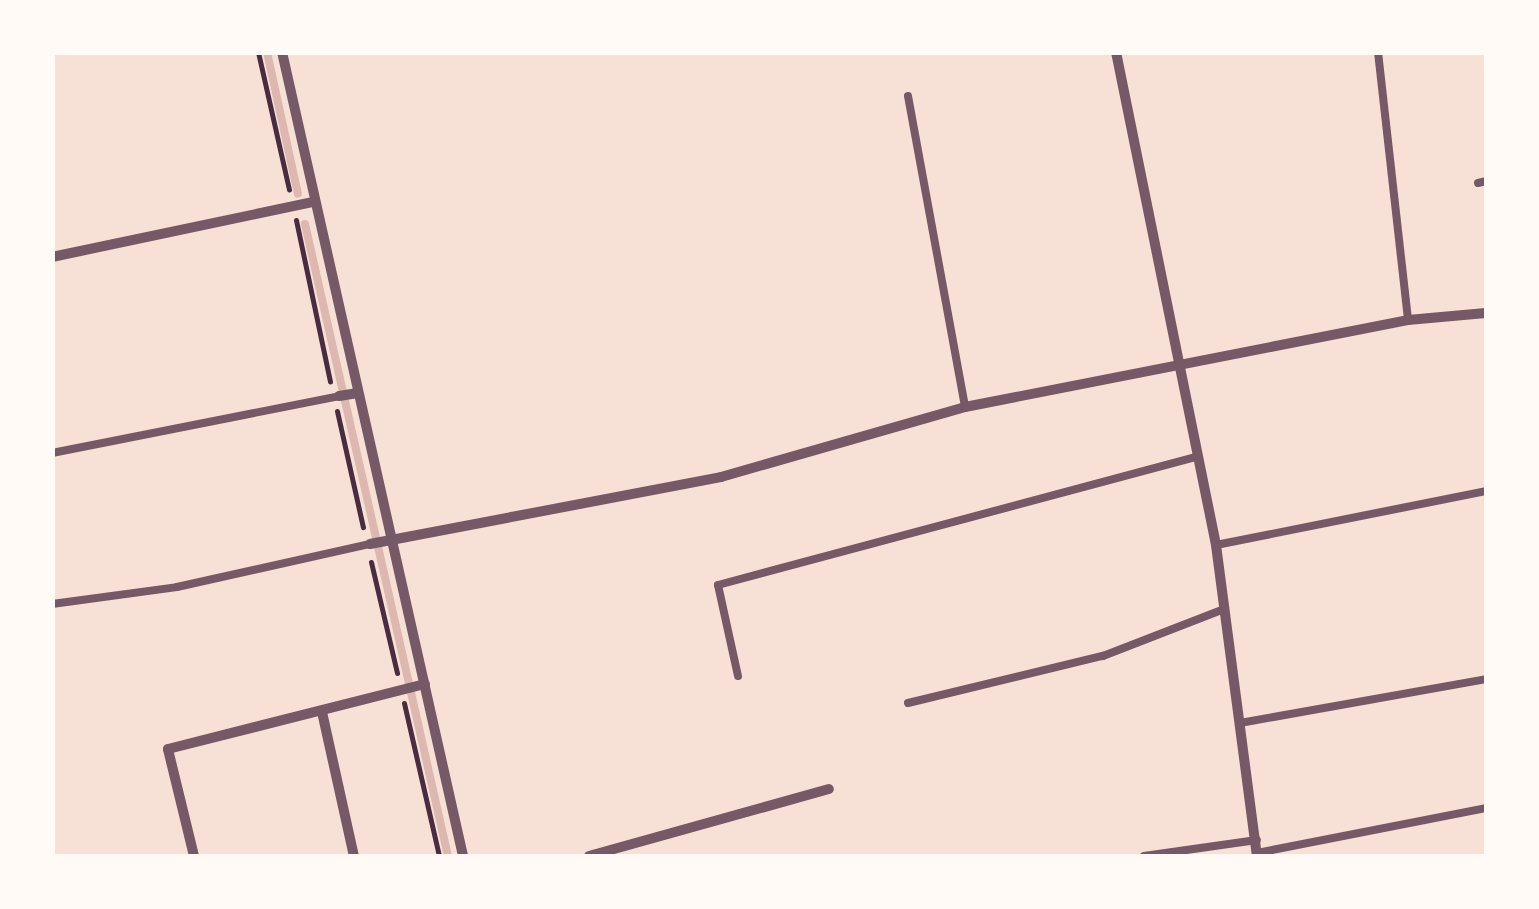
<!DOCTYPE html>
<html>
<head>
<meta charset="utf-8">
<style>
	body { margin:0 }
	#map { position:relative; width:1539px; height:909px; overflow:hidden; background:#f7e1d7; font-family:"Golos Text",sans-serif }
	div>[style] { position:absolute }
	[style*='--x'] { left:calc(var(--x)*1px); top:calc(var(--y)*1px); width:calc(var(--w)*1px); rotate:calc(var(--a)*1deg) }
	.stream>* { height:8px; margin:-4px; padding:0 4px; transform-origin:4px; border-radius:4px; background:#dcb8b0 }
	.path>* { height:5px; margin:-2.5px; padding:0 2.5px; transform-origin:2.5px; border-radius:2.5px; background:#4a2c40 }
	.service>* { height:8px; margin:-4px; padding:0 4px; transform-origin:4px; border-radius:4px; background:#755966 }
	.minor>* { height:10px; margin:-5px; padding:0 5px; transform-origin:5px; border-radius:5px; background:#755966 }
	span { translate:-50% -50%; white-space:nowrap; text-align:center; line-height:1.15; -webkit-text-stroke:8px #fffaf5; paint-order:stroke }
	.frame { position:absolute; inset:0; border:55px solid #fffaf5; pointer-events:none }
</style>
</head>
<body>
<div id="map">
	<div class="stream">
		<i style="--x:267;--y:52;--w:145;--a:77.7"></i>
		<i style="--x:305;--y:224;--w:648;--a:77.25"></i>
	</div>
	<div class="path">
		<i style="--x:258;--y:52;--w:141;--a:77.3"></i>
		<i style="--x:296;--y:220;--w:165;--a:78.1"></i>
		<i style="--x:337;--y:411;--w:119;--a:77.4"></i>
		<i style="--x:371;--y:562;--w:114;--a:76.8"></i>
		<i style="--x:404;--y:703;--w:157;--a:77.1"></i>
	</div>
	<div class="service">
		<i style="--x:1378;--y:52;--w:270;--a:83.6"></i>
		<i style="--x:908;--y:96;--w:316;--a:79.6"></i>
		<i style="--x:1478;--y:183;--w:8;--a:-14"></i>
		<i style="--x:52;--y:453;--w:293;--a:-11.2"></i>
		<i style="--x:1216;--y:545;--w:275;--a:-11.3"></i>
		<i style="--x:52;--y:604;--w:126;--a:-7.7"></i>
		<i style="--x:177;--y:587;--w:198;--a:-12.6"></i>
		<i style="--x:738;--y:676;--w:93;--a:-102.4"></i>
		<i style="--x:718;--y:585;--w:495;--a:-15"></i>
		<i style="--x:908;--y:703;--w:201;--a:-13.6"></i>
		<i style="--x:1103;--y:656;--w:130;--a:-21.2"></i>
		<i style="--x:1240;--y:723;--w:250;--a:-10.1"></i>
		<i style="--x:1257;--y:853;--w:233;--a:-11.1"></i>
		<i style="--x:1144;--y:856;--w:114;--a:-8.1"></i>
	</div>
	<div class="minor">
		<i style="--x:282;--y:52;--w:824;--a:77.31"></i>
		<i style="--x:1116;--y:52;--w:503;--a:78.53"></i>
		<i style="--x:1216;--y:545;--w:314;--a:82.5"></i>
		<i style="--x:52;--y:257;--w:267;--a:-11.9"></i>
		<i style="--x:339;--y:396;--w:19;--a:-9"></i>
		<i style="--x:370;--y:544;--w:357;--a:-10.8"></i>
		<i style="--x:721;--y:477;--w:254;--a:-16"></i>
		<i style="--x:965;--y:407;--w:451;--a:-11.1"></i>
		<i style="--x:1408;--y:320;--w:78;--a:-5.1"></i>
		<i style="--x:322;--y:712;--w:148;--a:77.5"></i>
		<i style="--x:194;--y:856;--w:110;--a:-103.7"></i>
		<i style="--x:168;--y:749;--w:265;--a:-14.2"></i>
		<i style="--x:589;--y:856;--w:249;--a:-15.6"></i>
	</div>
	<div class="frame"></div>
</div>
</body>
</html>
